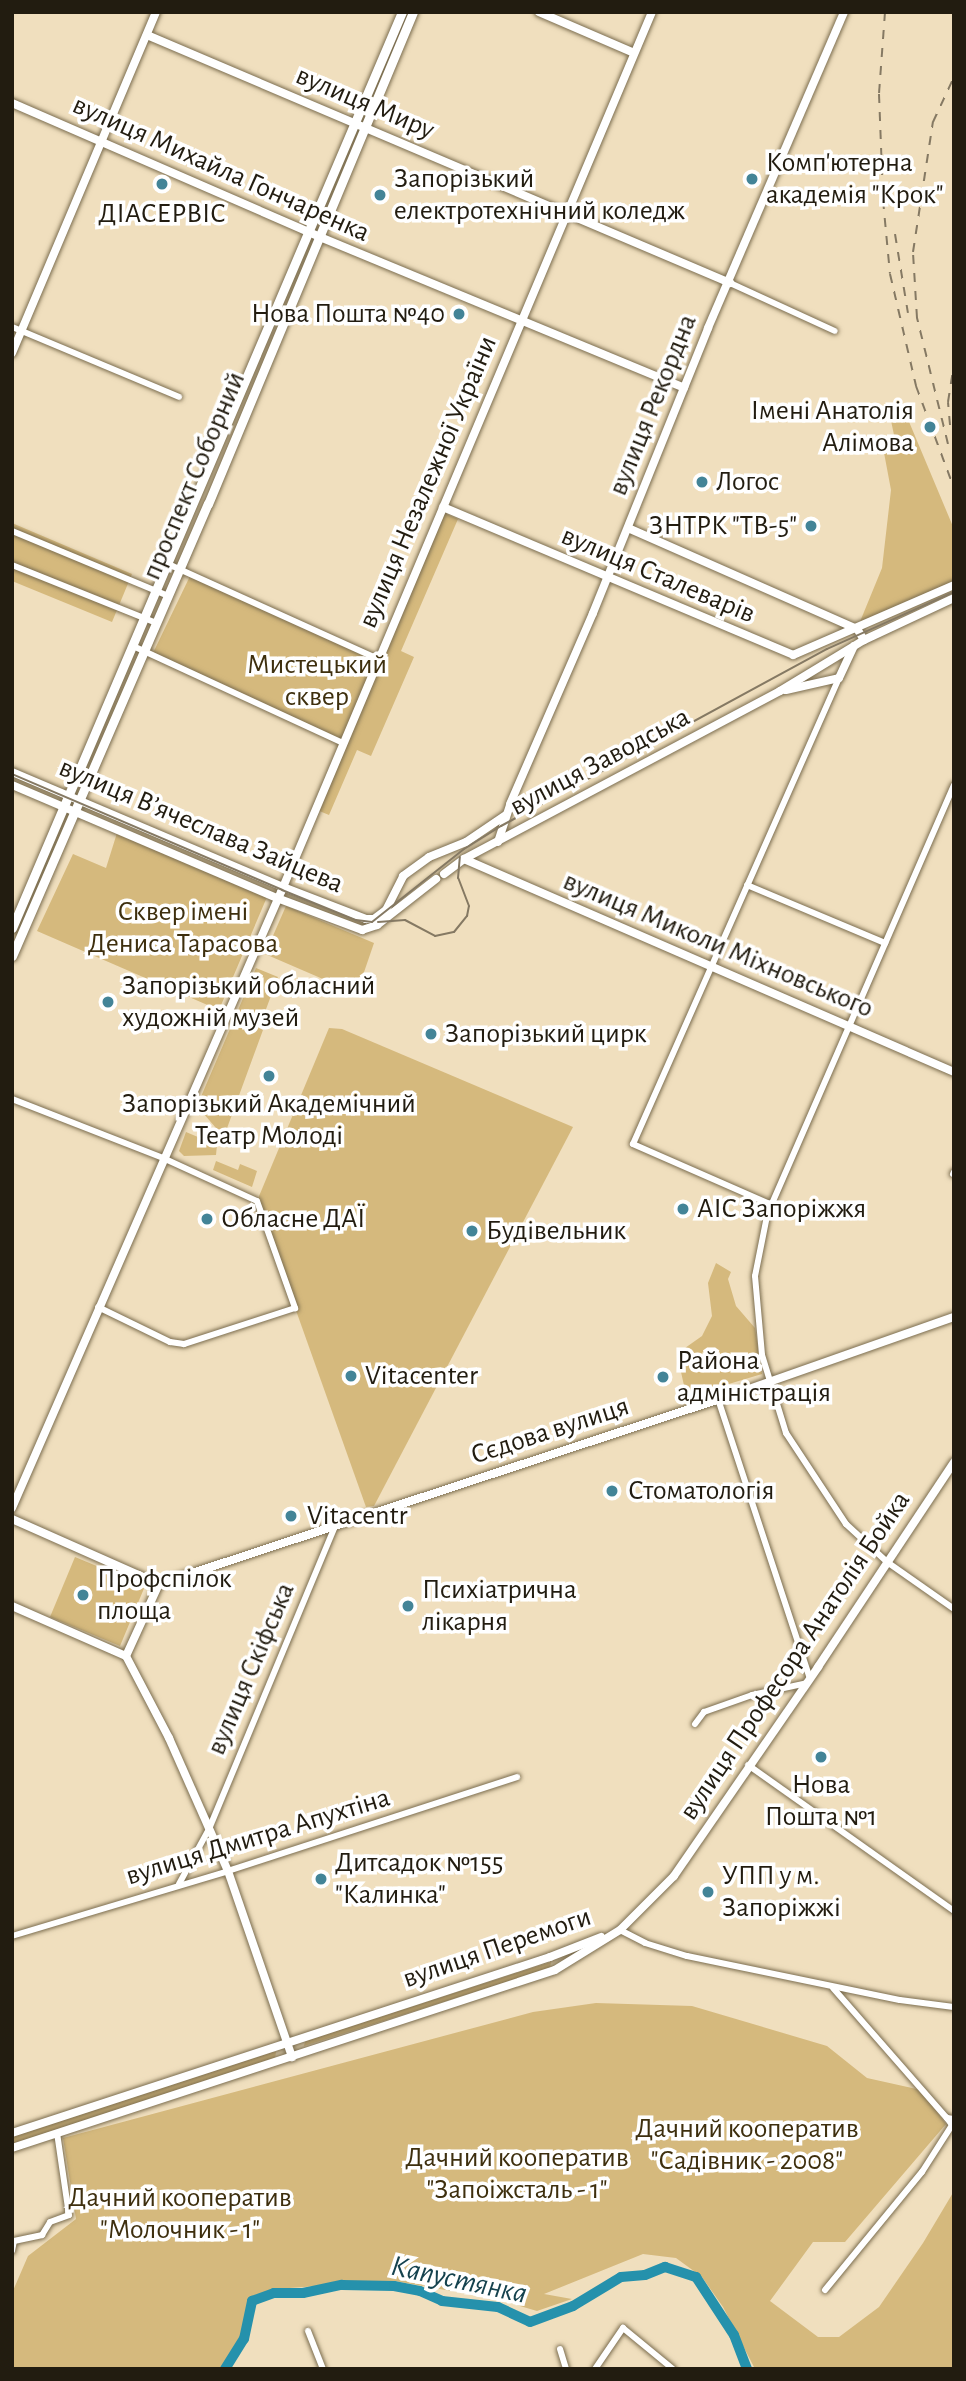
<!DOCTYPE html>
<html>
<head>
<meta charset="utf-8">
<style>
	body { margin:0 }
	#map { position:relative; width:966px; height:2381px; overflow:hidden; background:#f0dfbe; font-family:"Alegreya Sans",sans-serif }
	div>[style] { position:absolute }
	[style*='--x'] { left:calc(var(--x)*1px); top:calc(var(--y)*1px); width:calc(var(--w)*1px); rotate:calc(var(--a)*1deg) }
	.green>* { inset:0; background:#d5b97d }
	.river>* { height:10px; margin:-5px; padding:0 5px; transform-origin:5px; border-radius:5px; background:#2591ac }
	.roads { filter:drop-shadow(0 0 2px #7b6d4f) drop-shadow(0 0 2px #7b6d4f) }
	.street>* { height:6px; margin:-3px; padding:0 3px; transform-origin:3px; border-radius:3px; background:#fff }
	.secondary>* { height:8px; margin:-4px; padding:0 4px; transform-origin:4px; border-radius:4px; background:#fff }
	.primary>* { height:9px; margin:-4.5px; padding:0 4.5px; transform-origin:4.5px; border-radius:4.5px; background:#fff }
	.tram>* { height:2px; margin:-1px; padding:0 1px; transform-origin:1px; border-radius:1px; background:#857963 }
	.rail>* { height:2px; margin-top:-1px; transform-origin:0; background:repeating-linear-gradient(90deg,#857963 0 9px,transparent 0 18px) }
	.dots>* { width:19px; height:19px; translate:-50% -50%; box-sizing:border-box; border:4px solid #fff; border-radius:50% }
	span { translate:-50% -50%; white-space:nowrap; text-align:center; line-height:1.15; -webkit-text-stroke:7px #fff; paint-order:stroke }
	.street-label { font-size:28px; color:#221c10 }
	.poi-label { font-size:28px; color:#221c10 }
	.left { translate:0 -50%; text-align:left }
	.right { translate:-100% -50%; text-align:right }
	.park-label { font-size:28px; color:#3e2f0e }
	.water-label { font-size:30px; color:#15424e; font-style:italic }
	.frame { position:absolute; inset:0; border:14px solid #221c10; pointer-events:none }
</style>
</head>
<body>
<div id="map">
	<div class="green">
		<i style="clip-path:polygon(902px 405px,954px 529px,954px 585px,857px 629px,882px 568px,891px 490px,882px 442px,894px 435px,889px 411px)"></i>
		<i style="clip-path:polygon(444px 513px,458px 519px,401px 651px,414px 657px,371px 756px,357px 750px,329px 815px,317px 810px)"></i>
		<i style="clip-path:polygon(12px 523px,132px 574px,112px 622px,12px 581px)"></i>
		<i style="clip-path:polygon(191px 574px,378px 659px,343px 743px,152px 655px)"></i>
		<i style="clip-path:polygon(117px 833px,267px 897px,219px 1010px,37px 931px,73px 854px,106px 868px)"></i>
		<i style="clip-path:polygon(286px 906px,374px 943px,362px 978px,346px 989px,265px 954px)"></i>
		<i style="clip-path:polygon(256px 968px,278px 977px,259px 1028px,263px 1030px,226px 1131px,222px 1135px,197px 1106px)"></i>
		<i style="clip-path:polygon(329px 1028px,342px 1029px,573px 1127px,374px 1506px,366px 1507px,257px 1201px)"></i>
		<i style="clip-path:polygon(186px 1132px,217px 1145px,216px 1155px,184px 1156px,179px 1151px)"></i>
		<i style="clip-path:polygon(216px 1161px,238px 1170px,240px 1164px,257px 1171px,252px 1187px,213px 1170px)"></i>
		<i style="clip-path:polygon(716px 1263px,731px 1272px,728px 1279px,736px 1306px,755px 1328px,762px 1374px,682px 1398px,685px 1390px,681px 1372px,685px 1348px,702px 1336px,712px 1316px,708px 1283px)"></i>
		<i style="clip-path:polygon(75px 1557px,145px 1586px,120px 1646px,50px 1617px)"></i>
		<i style="clip-path:polygon(551px 1962px,550px 1968px,304px 2046px,305px 2041px)"></i>
		<i style="clip-path:polygon(596px 2003px,692px 2006px,827px 2046px,867px 2078px,921px 2090px,946px 2124px,845px 2242px,813px 2242px,770px 2301px,818px 2337px,839px 2337px,879px 2307px,923px 2243px,954px 2191px,954px 2369px,755px 2369px,723px 2307px,702px 2277px,676px 2258px,643px 2254px,544px 2294px,572px 2299px,537px 2311px,496px 2299px,395px 2281px,274px 2289px,250px 2297px,241px 2334px,222px 2369px,12px 2369px,12px 2293px,28px 2256px,76px 2219px,63px 2138px,533px 2012px)"></i>
		<i style="clip-path:polygon(272px 2052px,276px 2052px,275px 2059px,12px 2144px,12px 2137px)"></i>
	</div>
	<div class="river">
		<i style="--x:225;--y:2369;--w:36;--a:-58"></i>
		<i style="--x:244;--y:2339;--w:39;--a:-78"></i>
		<i style="--x:252;--y:2301;--w:23;--a:-20"></i>
		<i style="--x:274;--y:2293;--w:29;--a:0"></i>
		<i style="--x:303;--y:2293;--w:40;--a:-12"></i>
		<i style="--x:342;--y:2285;--w:52;--a:1.1"></i>
		<i style="--x:394;--y:2286;--w:26;--a:11"></i>
		<i style="--x:420;--y:2291;--w:24;--a:24"></i>
		<i style="--x:442;--y:2301;--w:56;--a:6.1"></i>
		<i style="--x:498;--y:2307;--w:35;--a:25"></i>
		<i style="--x:530;--y:2322;--w:46;--a:-20.4"></i>
		<i style="--x:573;--y:2306;--w:56;--a:-31.1"></i>
		<i style="--x:621;--y:2277;--w:24;--a:-5"></i>
		<i style="--x:645;--y:2275;--w:22;--a:-22"></i>
		<i style="--x:665;--y:2267;--w:33;--a:18"></i>
		<i style="--x:696;--y:2277;--w:69;--a:56.8"></i>
		<i style="--x:734;--y:2335;--w:36;--a:69"></i>
	</div>
	<div class="roads">
		<div class="street">
			<i style="--x:730;--y:283;--w:115;--a:24.6"></i>
			<i style="--x:12;--y:327;--w:181;--a:22.7"></i>
			<i style="--x:12;--y:531;--w:169;--a:22.6"></i>
			<i style="--x:168;--y:564;--w:230;--a:24.3"></i>
			<i style="--x:12;--y:565;--w:155;--a:21.9"></i>
			<i style="--x:133;--y:646;--w:231;--a:24.8"></i>
			<i style="--x:954;--y:785;--w:470;--a:113.5"></i>
			<i style="--x:767;--y:1216;--w:61;--a:101.3"></i>
			<i style="--x:755;--y:1276;--w:79;--a:84.9"></i>
			<i style="--x:762;--y:1355;--w:82;--a:72.9"></i>
			<i style="--x:786;--y:1433;--w:109;--a:56.6"></i>
			<i style="--x:846;--y:1524;--w:56;--a:42.8"></i>
			<i style="--x:887;--y:1562;--w:82;--a:35"></i>
			<i style="--x:747;--y:885;--w:150;--a:22.8"></i>
			<i style="--x:12;--y:1099;--w:162;--a:21.3"></i>
			<i style="--x:163;--y:1158;--w:103;--a:24.6"></i>
			<i style="--x:257;--y:1201;--w:114;--a:70.4"></i>
			<i style="--x:295;--y:1308;--w:117;--a:162"></i>
			<i style="--x:184;--y:1344;--w:14;--a:-172"></i>
			<i style="--x:170;--y:1342;--w:80;--a:-154.1"></i>
			<i style="--x:953;--y:1174;--w:2;--a:-63"></i>
			<i style="--x:772;--y:1205;--w:152;--a:-156.3"></i>
			<i style="--x:633;--y:1144;--w:510;--a:-66.15"></i>
			<i style="--x:718;--y:1399;--w:294;--a:71.8"></i>
			<i style="--x:695;--y:1724;--w:15;--a:-53"></i>
			<i style="--x:704;--y:1712;--w:51;--a:-19.5"></i>
			<i style="--x:752;--y:1695;--w:56;--a:-12.3"></i>
			<i style="--x:748;--y:1765;--w:252;--a:35.3"></i>
			<i style="--x:179;--y:1884;--w:63;--a:-61.4"></i>
			<i style="--x:209;--y:1829;--w:328;--a:-67.4"></i>
			<i style="--x:620;--y:1930;--w:28;--a:27"></i>
			<i style="--x:645;--y:1943;--w:44;--a:17.2"></i>
			<i style="--x:687;--y:1956;--w:217;--a:11.7"></i>
			<i style="--x:900;--y:2000;--w:54;--a:7.4"></i>
			<i style="--x:12;--y:1936;--w:226;--a:-16.7"></i>
			<i style="--x:228;--y:1871;--w:304;--a:-18"></i>
			<i style="--x:833;--y:1988;--w:173;--a:48.8"></i>
			<i style="--x:947;--y:2118;--w:7;--a:8"></i>
			<i style="--x:12;--y:2251;--w:10;--a:-79"></i>
			<i style="--x:14;--y:2241;--w:29;--a:-12"></i>
			<i style="--x:42;--y:2235;--w:15;--a:-58"></i>
			<i style="--x:50;--y:2222;--w:20;--a:-20"></i>
			<i style="--x:69;--y:2215;--w:83;--a:-98.3"></i>
			<i style="--x:825;--y:2290;--w:153;--a:-50.6"></i>
			<i style="--x:922;--y:2172;--w:56;--a:-57.4"></i>
			<i style="--x:952;--y:2125;--w:9;--a:-126"></i>
			<i style="--x:308;--y:2331;--w:41;--a:68.5"></i>
			<i style="--x:560;--y:2349;--w:21;--a:73"></i>
			<i style="--x:595;--y:2369;--w:50;--a:-55.7"></i>
			<i style="--x:623;--y:2328;--w:65;--a:39.4"></i>
		</div>
		<div class="secondary">
			<i style="--x:539;--y:12;--w:103;--a:23.3"></i>
			<i style="--x:147;--y:35;--w:634;--a:23.04"></i>
			<i style="--x:12;--y:103;--w:336;--a:23.5"></i>
			<i style="--x:320;--y:237;--w:394;--a:22.5"></i>
			<i style="--x:12;--y:353;--w:370;--a:-67.1"></i>
			<i style="--x:443;--y:507;--w:380;--a:22.9"></i>
			<i style="--x:793;--y:655;--w:176;--a:-23.5"></i>
			<i style="--x:628;--y:528;--w:250;--a:23.8"></i>
			<i style="--x:864;--y:640;--w:99;--a:-25"></i>
			<i style="--x:786;--y:690;--w:54;--a:-12.8"></i>
			<i style="--x:839;--y:678;--w:35;--a:-65"></i>
			<i style="--x:12;--y:772;--w:294;--a:23"></i>
			<i style="--x:283;--y:887;--w:89;--a:21.1"></i>
			<i style="--x:366;--y:919;--w:8;--a:0"></i>
			<i style="--x:12;--y:785;--w:288;--a:23.1"></i>
			<i style="--x:277;--y:898;--w:91;--a:20.6"></i>
			<i style="--x:362;--y:930;--w:16;--a:-18"></i>
			<i style="--x:377;--y:925;--w:75;--a:-37.9"></i>
			<i style="--x:498;--y:842;--w:40;--a:-72"></i>
			<i style="--x:510;--y:804;--w:208;--a:-66.5"></i>
			<i style="--x:593;--y:613;--w:307;--a:-68"></i>
			<i style="--x:708;--y:328;--w:344;--a:-66.7"></i>
			<i style="--x:464;--y:859;--w:534;--a:23.49"></i>
			<i style="--x:444;--y:874;--w:25;--a:-37"></i>
			<i style="--x:464;--y:859;--w:358;--a:-28"></i>
			<i style="--x:780;--y:691;--w:98;--a:-31.3"></i>
			<i style="--x:864;--y:640;--w:13;--a:-122"></i>
			<i style="--x:374;--y:919;--w:15;--a:-37"></i>
			<i style="--x:386;--y:910;--w:38;--a:-63"></i>
			<i style="--x:403;--y:876;--w:32;--a:-36"></i>
			<i style="--x:429;--y:857;--w:40;--a:-22"></i>
			<i style="--x:466;--y:842;--w:48;--a:-34"></i>
			<i style="--x:12;--y:1508;--w:672;--a:-66.41"></i>
			<i style="--x:281;--y:892;--w:955;--a:-67.14"></i>
			<i style="--x:12;--y:1519;--w:161;--a:23.9"></i>
			<i style="--x:159;--y:1584;--w:607;--a:-18.26"></i>
			<i style="--x:735;--y:1394;--w:232;--a:-19.4"></i>
			<i style="--x:12;--y:1606;--w:124;--a:23.7"></i>
			<i style="--x:126;--y:1656;--w:79;--a:-65.4"></i>
			<i style="--x:126;--y:1656;--w:93;--a:62.3"></i>
			<i style="--x:169;--y:1738;--w:145;--a:66.1"></i>
			<i style="--x:228;--y:1871;--w:197;--a:71"></i>
			<i style="--x:12;--y:2133;--w:566;--a:-18.11"></i>
			<i style="--x:550;--y:1957;--w:55;--a:-21.4"></i>
			<i style="--x:12;--y:2148;--w:571;--a:-18.15"></i>
			<i style="--x:555;--y:1970;--w:76;--a:-31.6"></i>
			<i style="--x:620;--y:1930;--w:76;--a:-45"></i>
			<i style="--x:674;--y:1876;--w:254;--a:-55.4"></i>
			<i style="--x:818;--y:1667;--w:246;--a:-56.4"></i>
		</div>
		<div class="primary">
			<i style="--x:12;--y:928;--w:996;--a:-66.94"></i>
			<i style="--x:12;--y:956;--w:493;--a:-66.6"></i>
			<i style="--x:208;--y:504;--w:533;--a:-67.38"></i>
		</div>
	</div>
	<div class="tram">
		<i style="--x:12;--y:774;--w:294;--a:23.2"></i>
		<i style="--x:282;--y:890;--w:80;--a:22.1"></i>
		<i style="--x:356;--y:920;--w:16;--a:7"></i>
		<i style="--x:372;--y:922;--w:117;--a:-38.4"></i>
		<i style="--x:464;--y:849;--w:44;--a:-31.9"></i>
		<i style="--x:501;--y:826;--w:371;--a:-28.5"></i>
		<i style="--x:827;--y:649;--w:139;--a:-24.2"></i>
		<i style="--x:378;--y:922;--w:27;--a:-4"></i>
		<i style="--x:405;--y:920;--w:34;--a:28"></i>
		<i style="--x:435;--y:936;--w:19;--a:-12"></i>
		<i style="--x:454;--y:932;--w:21;--a:-51"></i>
		<i style="--x:467;--y:916;--w:10;--a:-79"></i>
		<i style="--x:469;--y:906;--w:30;--a:-111"></i>
		<i style="--x:458;--y:878;--w:21;--a:-85"></i>
	</div>
	<div class="rail">
		<i style="--x:885;--y:12;--w:82;--a:94.2"></i>
		<i style="--x:879;--y:94;--w:106;--a:87.8"></i>
		<i style="--x:883;--y:200;--w:74;--a:84.6"></i>
		<i style="--x:890;--y:274;--w:115;--a:76.9"></i>
		<i style="--x:916;--y:386;--w:109;--a:69.6"></i>
		<i style="--x:895;--y:234;--w:80;--a:80.7"></i>
		<i style="--x:950;--y:425;--w:23;--a:-95"></i>
		<i style="--x:948;--y:402;--w:37;--a:-81"></i>
		<i style="--x:948;--y:444;--w:130;--a:-103.8"></i>
		<i style="--x:917;--y:318;--w:66;--a:-93.5"></i>
		<i style="--x:913;--y:252;--w:132;--a:-81.3"></i>
		<i style="--x:933;--y:122;--w:50;--a:-65"></i>
	</div>
	<div class="dots">
		<i style="left:752px;top:179px;background:#438497"></i>
		<i style="left:162px;top:184px;background:#438497"></i>
		<i style="left:380px;top:195px;background:#438497"></i>
		<i style="left:459px;top:314px;background:#438497"></i>
		<i style="left:930px;top:427px;background:#438497"></i>
		<i style="left:702px;top:482px;background:#438497"></i>
		<i style="left:811px;top:526px;background:#438497"></i>
		<i style="left:108px;top:1002px;background:#438497"></i>
		<i style="left:431px;top:1034px;background:#438497"></i>
		<i style="left:269px;top:1076px;background:#438497"></i>
		<i style="left:683px;top:1209px;background:#438497"></i>
		<i style="left:207px;top:1219px;background:#438497"></i>
		<i style="left:472px;top:1231px;background:#438497"></i>
		<i style="left:351px;top:1376px;background:#438497"></i>
		<i style="left:663px;top:1377px;background:#438497"></i>
		<i style="left:612px;top:1491px;background:#438497"></i>
		<i style="left:291px;top:1516px;background:#438497"></i>
		<i style="left:83px;top:1595px;background:#438497"></i>
		<i style="left:408px;top:1606px;background:#438497"></i>
		<i style="left:821px;top:1757px;background:#438497"></i>
		<i style="left:321px;top:1879px;background:#438497"></i>
		<i style="left:708px;top:1892px;background:#438497"></i>
	</div>
	<div class="street-label">
		<span style="left:365px;top:103px;rotate:23deg">вулиця Миру</span>
		<span style="left:221px;top:169px;rotate:24deg">вулиця Михайла Гончаренка</span>
		<span style="left:653px;top:405px;rotate:-68deg">вулиця Рекордна</span>
		<span style="left:194px;top:476px;rotate:-67deg">проспект Соборний</span>
		<span style="left:428px;top:482px;rotate:-67deg">вулиця Незалежної України</span>
		<span style="left:658px;top:575px;rotate:23deg">вулиця Сталеварів</span>
		<span style="left:600px;top:762px;rotate:-28deg">вулиця Заводська</span>
		<span style="left:201px;top:826px;rotate:23deg">вулиця Вʼячеслава Зайцева</span>
		<span style="left:718px;top:945px;rotate:23deg">вулиця Миколи Міхновського</span>
		<span style="left:550px;top:1431px;rotate:-18deg">Сєдова вулиця</span>
		<span style="left:795px;top:1656px;rotate:-56deg">вулиця Професора Анатолія Бойка</span>
		<span style="left:251px;top:1669px;rotate:-67deg">вулиця Скіфська</span>
		<span style="left:258px;top:1837px;rotate:-17deg">вулиця Дмитра Апухтіна</span>
		<span style="left:497px;top:1948px;rotate:-19deg">вулиця Перемоги</span>
	</div>
	<div class="poi-label">
		<span class="left" style="left:766px;top:179px">Комп'ютерна<br>академія "Крок"</span>
		<span class="left" style="left:394px;top:195px">Запорізький<br>електротехнічний коледж</span>
		<span style="left:162px;top:214px">ДІАСЕРВІС</span>
		<span class="right" style="left:445px;top:314px">Нова Пошта №40</span>
		<span class="right" style="left:914px;top:427px">Імені Анатолія<br>Алімова</span>
		<span class="left" style="left:716px;top:482px">Логос</span>
		<span class="right" style="left:797px;top:526px">ЗНТРК "ТВ-5"</span>
		<span class="left" style="left:122px;top:1002px">Запорізький обласний<br>художній музей</span>
		<span class="left" style="left:445px;top:1034px">Запорізький цирк</span>
		<span style="left:269px;top:1120px">Запорізький Академічний<br>Театр Молоді</span>
		<span class="left" style="left:697px;top:1209px">АІС Запоріжжя</span>
		<span class="left" style="left:221px;top:1219px">Обласне ДАЇ</span>
		<span class="left" style="left:486px;top:1231px">Будівельник</span>
		<span class="left" style="left:677px;top:1377px">Района<br>адміністрація</span>
		<span class="left" style="left:365px;top:1376px">Vitacenter</span>
		<span class="left" style="left:628px;top:1491px">Стоматологія</span>
		<span class="left" style="left:307px;top:1516px">Vitacentr</span>
		<span class="left" style="left:97px;top:1595px">Профспілок<br>площа</span>
		<span class="left" style="left:422px;top:1606px">Психіатрична<br>лікарня</span>
		<span style="left:821px;top:1801px">Нова<br>Пошта №1</span>
		<span class="left" style="left:335px;top:1879px">Дитсадок №155<br>"Калинка"</span>
		<span class="left" style="left:722px;top:1892px">УПП у м.<br>Запоріжжі</span>
	</div>
	<div class="park-label">
		<span style="left:317px;top:681px">Мистецький<br>сквер</span>
		<span style="left:183px;top:928px">Сквер імені<br>Дениса Тарасова</span>
		<span style="left:747px;top:2145px">Дачний кооператив<br>"Садівник - 2008"</span>
		<span style="left:517px;top:2174px">Дачний кооператив<br>"Запоіжсталь - 1"</span>
		<span style="left:180px;top:2214px">Дачний кооператив<br>"Молочник - 1"</span>
	</div>
	<div class="water-label">
		<span style="left:459px;top:2280px;rotate:12deg">Капустянка</span>
	</div>
	<div class="frame"></div>
</div>
</body>
</html>
